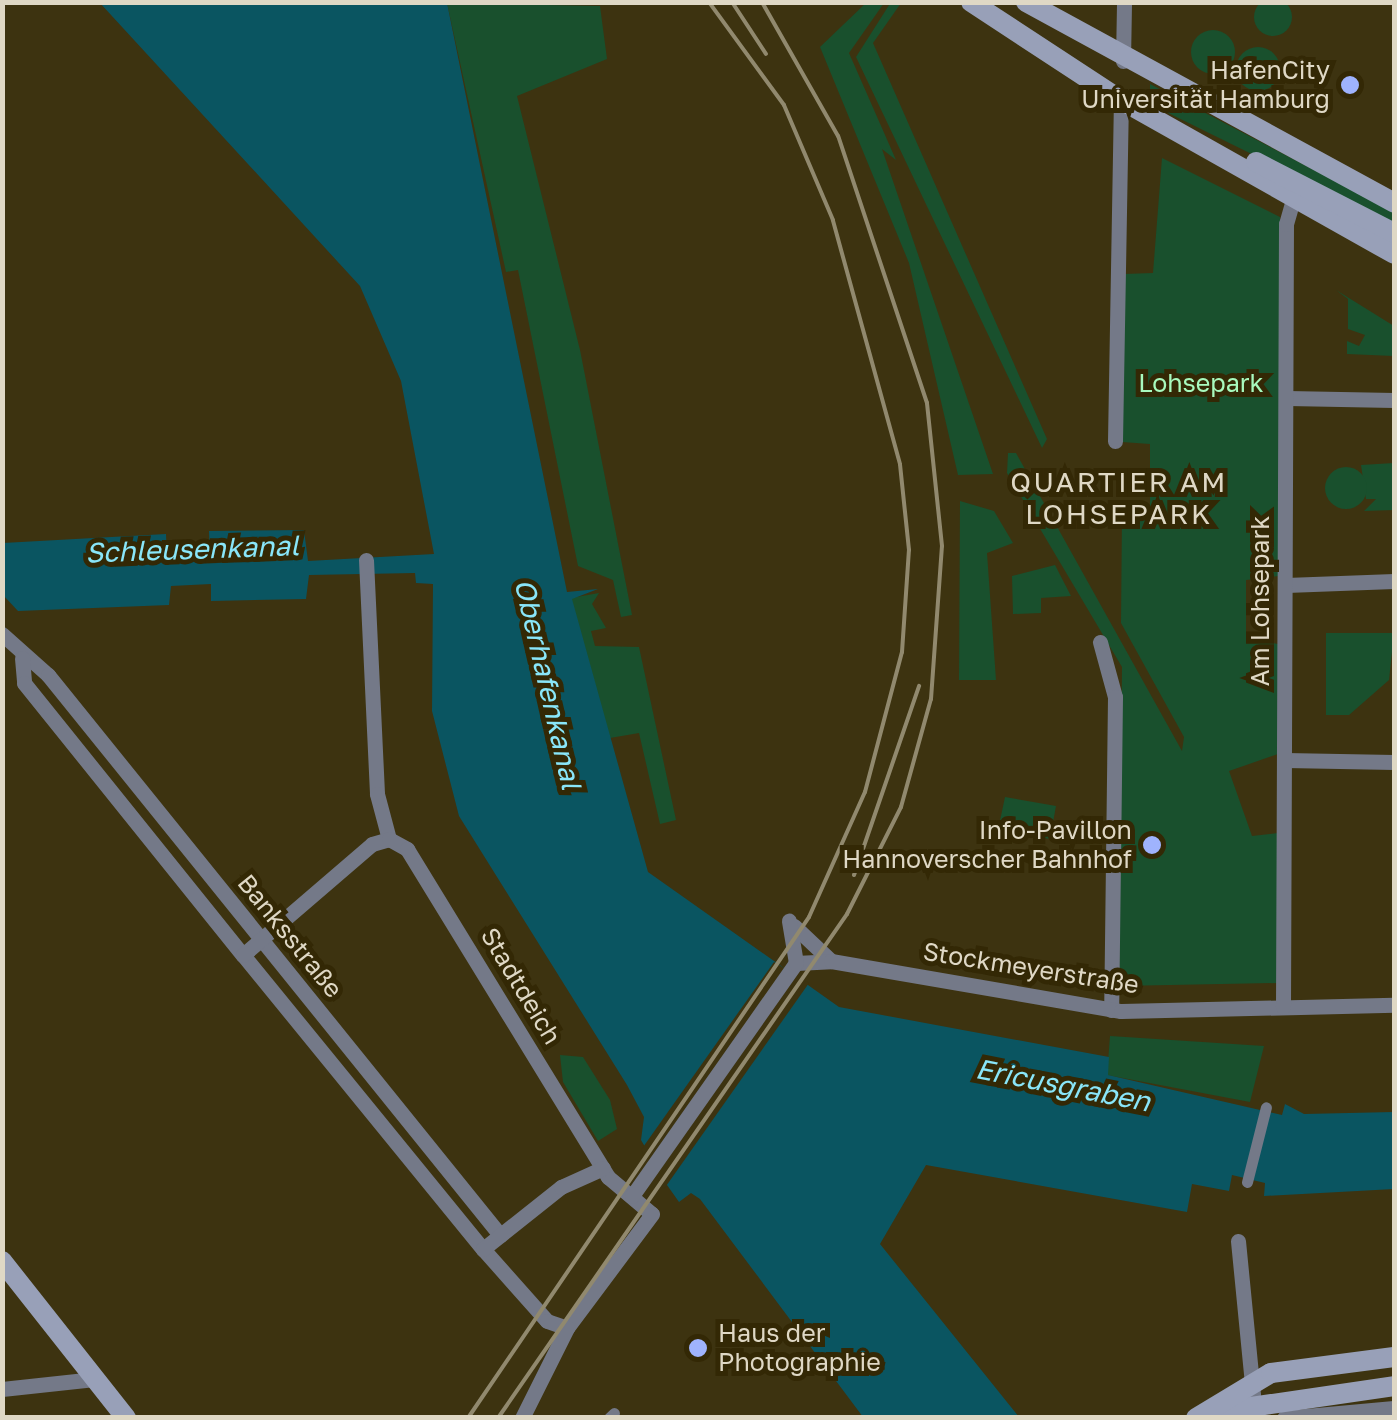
<!DOCTYPE html>
<html>
<head>
<meta charset="utf-8">
<style>
	body { margin:0 }
	#map { position:relative; width:1397px; height:1420px; overflow:hidden; background:#3d3310; font-family:"Golos Text",sans-serif }
	div>[style] { position:absolute }
	[style*='--x'] { left:calc(var(--x)*1px); top:calc(var(--y)*1px); width:calc(var(--w)*1px); rotate:calc(var(--a)*1deg) }
	.green>* { inset:0; background:#19502d }
	.round { border-radius:50% }
	.water>* { inset:0; background:#0a5561 }
	.pier>* { inset:0; background:#3d3310 }
	.pedestrian>* { height:11px; margin:-5.5px; padding:0 5.5px; transform-origin:5.5px; border-radius:5.5px; background:#747988 }
	.minor>* { height:15px; margin:-7.5px; padding:0 7.5px; transform-origin:7.5px; border-radius:7.5px; background:#747988 }
	.secondary>* { height:20px; margin:-10px; padding:0 10px; transform-origin:10px; border-radius:10px; background:#98a0b8 }
	.rail>* { height:4px; margin:-2px; padding:0 2px; transform-origin:2px; border-radius:2px; background:#91896e }
	.dots>* { width:28px; height:28px; translate:-50% -50%; box-sizing:border-box; border:5px solid #332805; border-radius:50% }
	span { translate:-50% -50%; white-space:nowrap; text-align:center; line-height:1.15; -webkit-text-stroke:10px #332805; paint-order:stroke }
	.poi-label { font-size:25px; color:#dfd8c5 }
	.right { translate:-100% -50%; text-align:right }
	.left { translate:0 -50%; text-align:left }
	.park-label { font-size:25px; color:#a8fabe }
	.street-label { font-size:25px; color:#dfd8c5 }
	.neighbourhood-label { font-size:28px; color:#dfd8c5; letter-spacing:2.5px }
	.water-label { font-size:28px; color:#89e6f9; font-style:italic }
	.frame { position:absolute; inset:0; border:5px solid #dfd8c5; pointer-events:none }
</style>
</head>
<body>
<div id="map">
	<div class="green">
		<i class="round" style="left:1254px;top:-2px;width:38px;height:38px"></i>
		<i style="clip-path:polygon(867px 2px,884px 3px,849px 53px,896px 160px,882px 149px,993px 474px,958px 475px,909px 263px,820px 47px)"></i>
		<i style="clip-path:polygon(891px 2px,901px 3px,873px 43px,1047px 439px,1042px 448px,856px 57px)"></i>
		<i style="clip-path:polygon(447px 3px,600px 6px,607px 59px,517px 96px,580px 350px,632px 615px,621px 617px,613px 580px,578px 566px,518px 270px,506px 272px)"></i>
		<i class="round" style="left:1191px;top:30px;width:44px;height:44px"></i>
		<i class="round" style="left:1236px;top:47px;width:44px;height:44px"></i>
		<i style="clip-path:polygon(1150px 84px,1394px 212px,1394px 224px,1150px 104px)"></i>
		<i style="clip-path:polygon(1162px 158px,1280px 217px,1279px 576px,1246px 580px,1246px 638px,1278px 644px,1278px 754px,1229px 771px,1252px 836px,1278px 833px,1278px 983px,1119px 986px,1122px 667px,1007px 473px,1008px 453px,1016px 453px,1182px 751px,1184px 737px,1121px 623px,1122px 513px,1150px 512px,1150px 444px,1122px 442px,1124px 274px,1153px 273px)"></i>
		<i style="clip-path:polygon(1336px 290px,1394px 326px,1394px 356px,1347px 354px,1347px 341px,1359px 346px,1365px 335px,1348px 329px,1348px 299px)"></i>
		<i style="clip-path:polygon(1394px 463px,1394px 510px,1364px 511px,1376px 499px,1366px 499px,1361px 465px)"></i>
		<i class="round" style="left:1325px;top:467px;width:42px;height:42px"></i>
		<i style="clip-path:polygon(960px 501px,994px 511px,1013px 543px,987px 553px,996px 680px,959px 680px)"></i>
		<i style="clip-path:polygon(1055px 565px,1071px 596px,1041px 598px,1041px 613px,1013px 614px,1012px 576px)"></i>
		<i style="clip-path:polygon(599px 593px,592px 604px,606px 628px,591px 631px,595px 646px,639px 647px,676px 820px,660px 824px,639px 733px,610px 738px,571px 598px)"></i>
		<i style="clip-path:polygon(1326px 633px,1394px 633px,1389px 680px,1349px 715px,1326px 715px)"></i>
		<i style="clip-path:polygon(1005px 797px,1056px 806px,1050px 839px,998px 830px)"></i>
		<i style="clip-path:polygon(1110px 1036px,1264px 1046px,1250px 1102px,1107px 1075px)"></i>
		<i style="clip-path:polygon(560px 1055px,583px 1057px,610px 1100px,617px 1129px,598px 1141px,563px 1082px)"></i>
	</div>
	<div class="water">
		<i style="clip-path:polygon(100px 3px,447px 3px,567px 592px,598px 589px,572px 599px,648px 872px,839px 1007px,1109px 1057px,1108px 1075px,1282px 1115px,1285px 1104px,1304px 1114px,1394px 1112px,1394px 1189px,1264px 1196px,1265px 1183px,1232px 1175px,1229px 1191px,1192px 1184px,1187px 1212px,926px 1165px,880px 1244px,1019px 1417px,863px 1417px,700px 1199px,691px 1193px,679px 1202px,667px 1185px,641px 1140px,644px 1117px,627px 1085px,459px 816px,432px 711px,433px 584px,416px 583px,415px 573px,309px 575px,306px 599px,211px 601px,211px 584px,171px 586px,169px 605px,18px 611px,3px 595px,3px 543px,166px 534px,167px 558px,210px 556px,209px 531px,304px 530px,308px 561px,434px 554px,401px 381px,360px 286px)"></i>
	</div>
	<div class="pier">
		<i style="clip-path:polygon(774px 962px,809px 983px,664px 1189px,641px 1150px)"></i>
	</div>
	<div class="pedestrian">
		<i style="--x:1247;--y:1182;--w:77;--a:-75.8"></i>
		<i style="--x:609;--y:1418;--w:7;--a:-45"></i>
	</div>
	<div class="minor">
		<i style="--x:1123;--y:61;--w:59;--a:-89"></i>
		<i style="--x:1287;--y:398;--w:107;--a:1.1"></i>
		<i style="--x:1115;--y:441;--w:341;--a:-89"></i>
		<i style="--x:366;--y:560;--w:234;--a:87.3"></i>
		<i style="--x:377;--y:794;--w:47;--a:75.1"></i>
		<i style="--x:1286;--y:585;--w:108;--a:-2.1"></i>
		<i style="--x:2;--y:634;--w:62;--a:41.7"></i>
		<i style="--x:48;--y:675;--w:720;--a:51.09"></i>
		<i style="--x:1100;--y:642;--w:57;--a:74.7"></i>
		<i style="--x:1115;--y:697;--w:313;--a:90.7"></i>
		<i style="--x:22;--y:658;--w:25;--a:85"></i>
		<i style="--x:24;--y:683;--w:349;--a:51.2"></i>
		<i style="--x:243;--y:955;--w:380;--a:50.8"></i>
		<i style="--x:483;--y:1249;--w:96;--a:48.4"></i>
		<i style="--x:547;--y:1321;--w:21;--a:19"></i>
		<i style="--x:1285;--y:760;--w:109;--a:1.1"></i>
		<i style="--x:794;--y:926;--w:51;--a:43.4"></i>
		<i style="--x:243;--y:955;--w:170;--a:-40.7"></i>
		<i style="--x:372;--y:844;--w:18;--a:-16"></i>
		<i style="--x:389;--y:839;--w:21;--a:29"></i>
		<i style="--x:407;--y:849;--w:385;--a:58.5"></i>
		<i style="--x:608;--y:1177;--w:57;--a:40.1"></i>
		<i style="--x:652;--y:1214;--w:142;--a:126.7"></i>
		<i style="--x:796;--y:963;--w:35;--a:-3"></i>
		<i style="--x:831;--y:961;--w:294;--a:9.8"></i>
		<i style="--x:1121;--y:1011;--w:273;--a:-1.3"></i>
		<i style="--x:1283;--y:1007;--w:783;--a:-89.78"></i>
		<i style="--x:1286;--y:224;--w:29;--a:-74"></i>
		<i style="--x:632;--y:1196;--w:285;--a:-54.9"></i>
		<i style="--x:796;--y:963;--w:43;--a:-99.5"></i>
		<i style="--x:1238;--y:1241;--w:154;--a:84.4"></i>
		<i style="--x:483;--y:1249;--w:100;--a:-38.5"></i>
		<i style="--x:561;--y:1187;--w:46;--a:-24.3"></i>
		<i style="--x:2;--y:1389;--w:93;--a:-6.2"></i>
		<i style="--x:522;--y:1418;--w:101;--a:-63.4"></i>
		<i style="--x:1284;--y:1418;--w:110;--a:-5.2"></i>
	</div>
	<div class="secondary">
		<i style="--x:971;--y:2;--w:179;--a:33.2"></i>
		<i style="--x:1121;--y:100;--w:313;--a:29.4"></i>
		<i style="--x:1026;--y:2;--w:419;--a:28.6"></i>
		<i style="--x:1256;--y:162;--w:155;--a:27.2"></i>
		<i style="--x:2;--y:1261;--w:200;--a:51.7"></i>
		<i style="--x:1210;--y:1413;--w:186;--a:-8.3"></i>
		<i style="--x:1196;--y:1418;--w:87;--a:-31"></i>
		<i style="--x:1271;--y:1373;--w:124;--a:-7.4"></i>
	</div>
	<div class="rail">
		<i style="--x:732;--y:2;--w:62;--a:56.8"></i>
		<i style="--x:854;--y:875;--w:200;--a:-71"></i>
		<i style="--x:468;--y:1418;--w:606;--a:-55.76"></i>
		<i style="--x:809;--y:917;--w:137;--a:-65.9"></i>
		<i style="--x:865;--y:792;--w:145;--a:-75.2"></i>
		<i style="--x:902;--y:652;--w:102;--a:-86.1"></i>
		<i style="--x:909;--y:550;--w:86;--a:-96"></i>
		<i style="--x:900;--y:464;--w:253;--a:-105.4"></i>
		<i style="--x:833;--y:220;--w:125;--a:-113.1"></i>
		<i style="--x:784;--y:105;--w:127;--a:-126.1"></i>
		<i style="--x:498;--y:1418;--w:613;--a:-55.3"></i>
		<i style="--x:847;--y:914;--w:120;--a:-63.2"></i>
		<i style="--x:901;--y:807;--w:112;--a:-74.5"></i>
		<i style="--x:931;--y:699;--w:153;--a:-85.9"></i>
		<i style="--x:942;--y:546;--w:144;--a:-96"></i>
		<i style="--x:927;--y:403;--w:281;--a:-108.4"></i>
		<i style="--x:838;--y:136;--w:154;--a:-119.6"></i>
	</div>
	<div class="dots">
		<i style="left:1350px;top:85px;background:#9fb3fd"></i>
		<i style="left:1152px;top:845px;background:#9fb3fd"></i>
		<i style="left:698px;top:1348px;background:#9fb3fd"></i>
	</div>
	<div class="poi-label">
		<span class="right" style="left:1330px;top:85px">HafenCity<br>Universität Hamburg</span>
		<span class="right" style="left:1132px;top:845px">Info-Pavillon<br>Hannoverscher Bahnhof</span>
		<span class="left" style="left:718px;top:1348px">Haus der<br>Photographie</span>
	</div>
	<div class="park-label">
		<span style="left:1201px;top:383px">Lohsepark</span>
	</div>
	<div class="street-label">
		<span style="left:1260px;top:601px;rotate:-90deg">Am Lohsepark</span>
		<span style="left:290px;top:936px;rotate:51deg">Banksstraße</span>
		<span style="left:1031px;top:968px;rotate:9deg">Stockmeyerstraße</span>
		<span style="left:521px;top:986px;rotate:59deg">Stadtdeich</span>
	</div>
	<div class="neighbourhood-label">
		<span style="left:1119px;top:498px">QUARTIER AM<br>LOHSEPARK</span>
	</div>
	<div class="water-label">
		<span style="left:192px;top:549px;rotate:-2deg">Schleusenkanal</span>
		<span style="left:548px;top:684px;rotate:77deg">Oberhafenkanal</span>
		<span style="left:1063px;top:1085px;rotate:11deg">Ericusgraben</span>
	</div>
	<div class="frame"></div>
</div>
</body>
</html>
